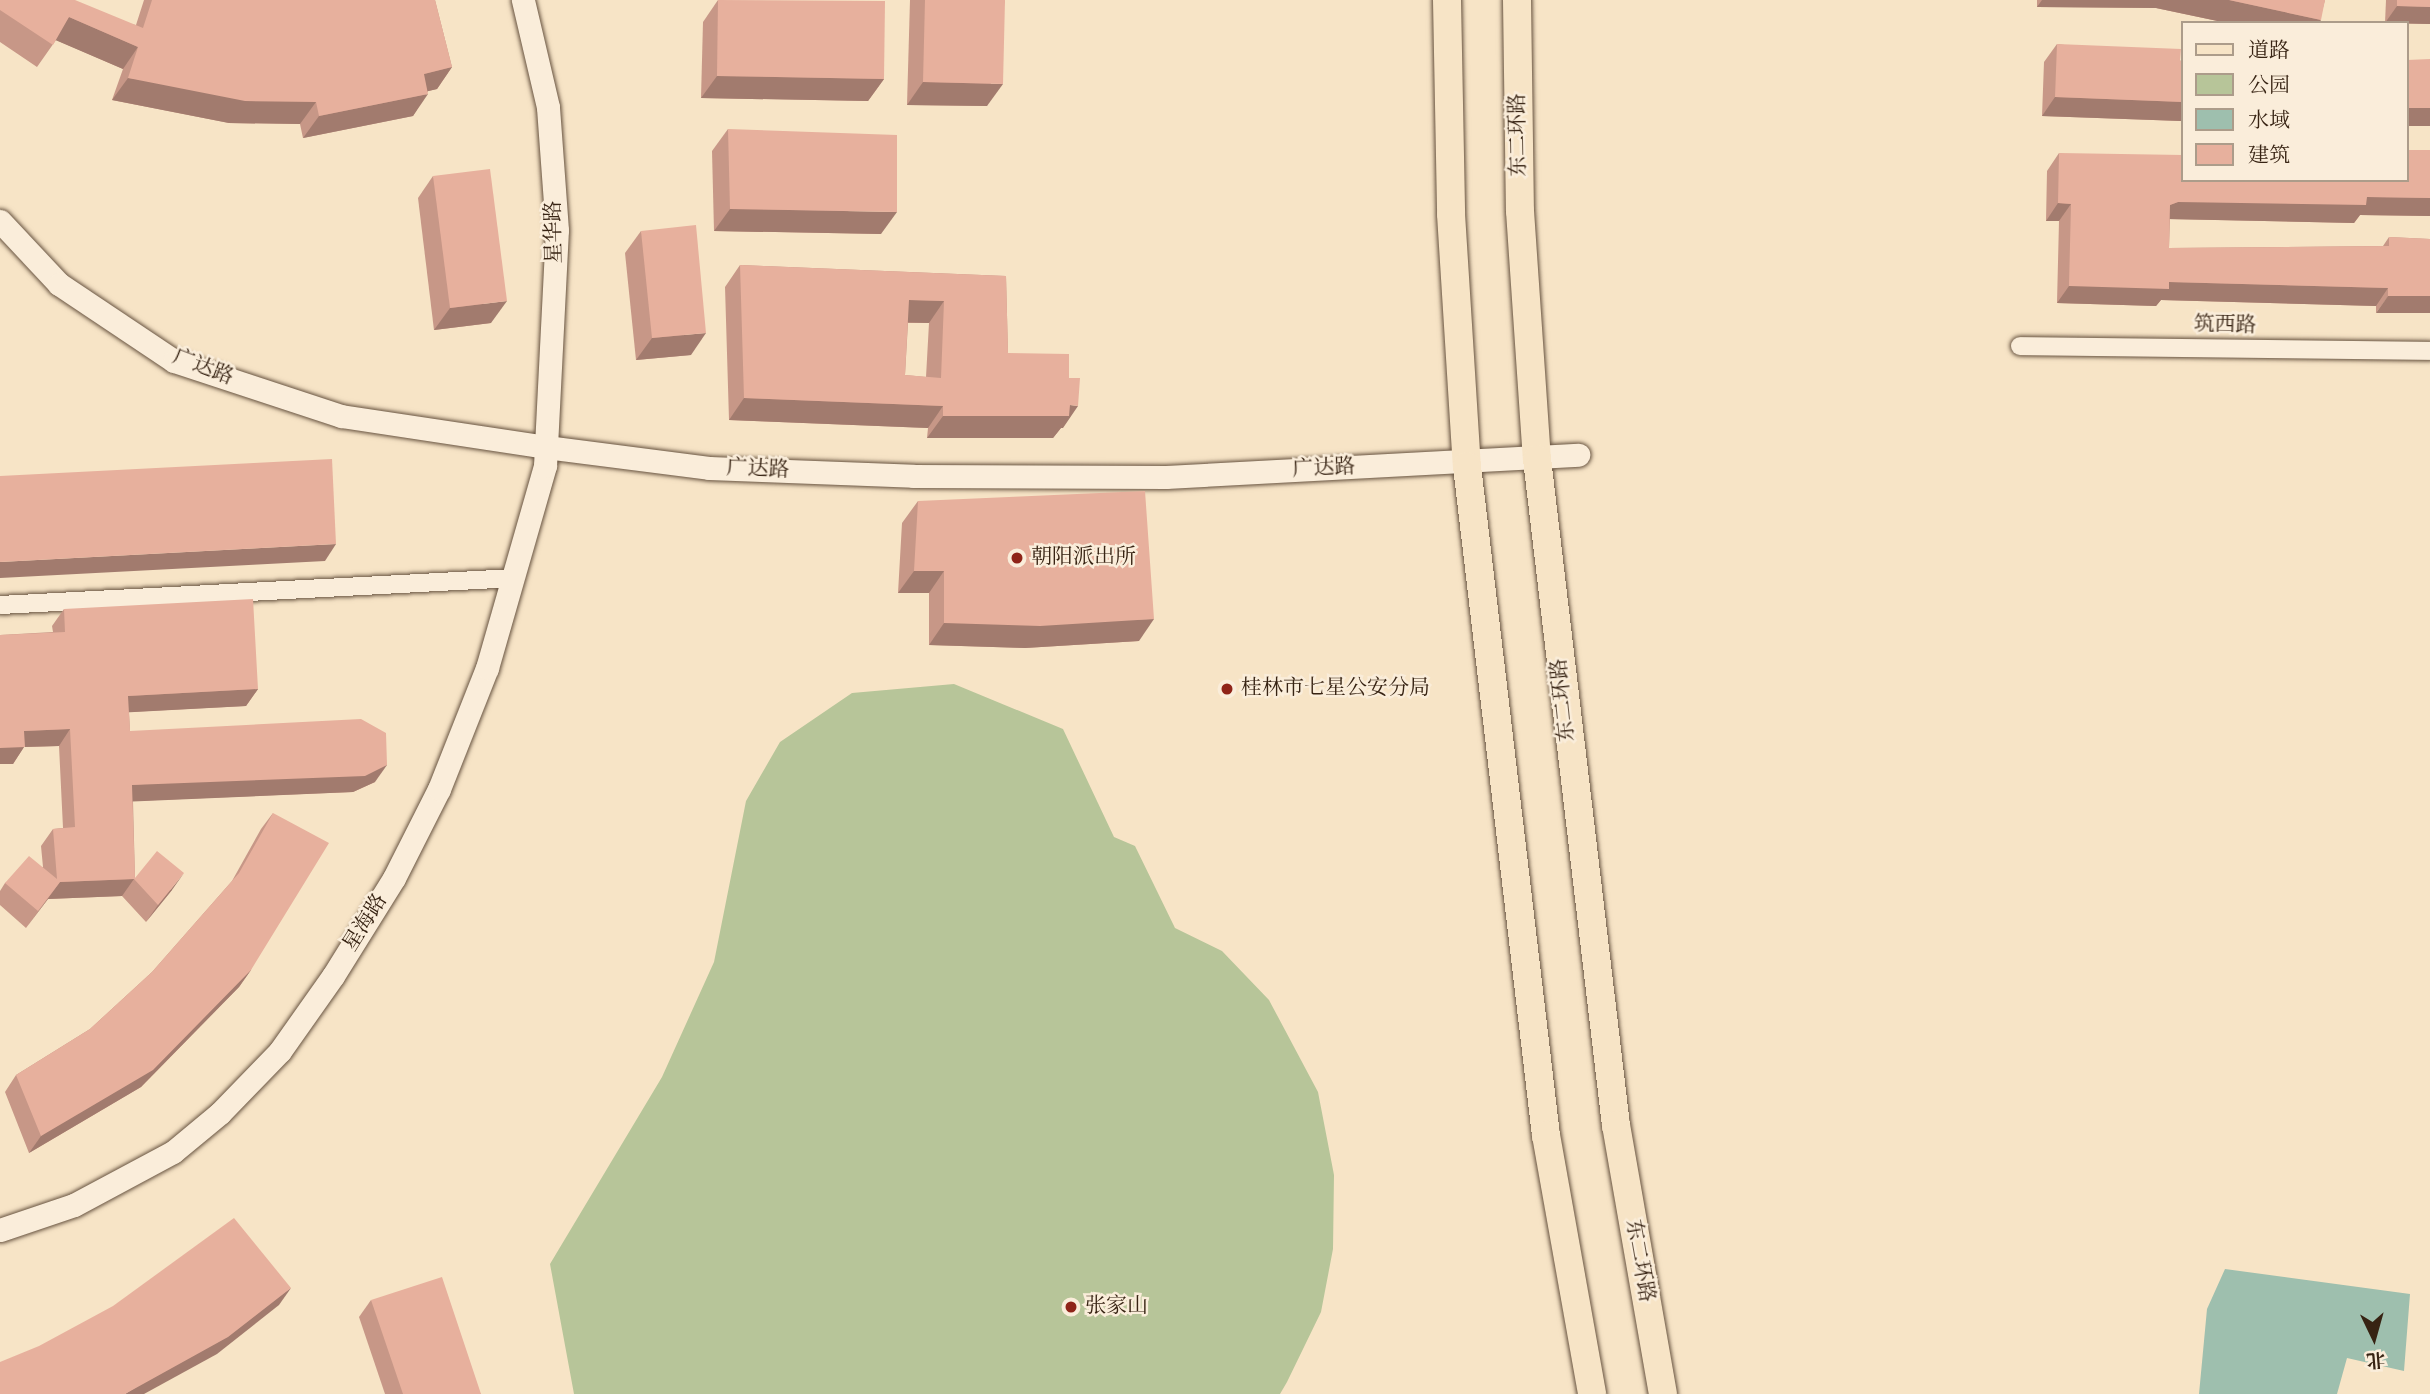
<!DOCTYPE html>
<html>
<head>
<meta charset="utf-8">
<style>
	body { margin:0 }
	#map { position:relative; width:2430px; height:1394px; overflow:hidden; background:#f7e4c6; font-family:Vollkorn,"Noto Serif SC",serif }
	div>[style] { position:absolute }
	[style*='--x'] { left:calc(var(--x)*1px); top:calc(var(--y)*1px); width:calc(var(--w)*1px); rotate:calc(var(--a)*1deg) }
	.green>* { inset:0; background:#b7c599 }
	.water>* { inset:0; background:#9ebfae }
	.roads { filter:drop-shadow(0 0 2px #675340) drop-shadow(0 0 2px #675340) }
	.minor>* { height:18px; margin:-9px; padding:0 9px; transform-origin:9px; border-radius:9px; background:#faedda }
	.tertiary>* { height:23px; margin:-11.5px; padding:0 11.5px; transform-origin:11.5px; border-radius:11.5px; background:#faedda }
	.primary>* { height:28px; margin:-14px; padding:0 14px; transform-origin:14px; border-radius:14px; background:#f7e4c6 }
	.wall>* { inset:0; background:#c79787 }
	.shaded-wall>* { inset:0; background:#a27b6e }
	.building>* { inset:0; background:#e7b09d }
	.dots>* { width:19px; height:19px; translate:-50% -50%; box-sizing:border-box; border:4px solid #faedda; border-radius:50% }
	span { translate:-50% -50%; white-space:nowrap; text-align:center; line-height:1.15; -webkit-text-stroke:5px #faedda; paint-order:stroke }
	.street-label { font-size:21px; color:#372313 }
	.poi-label { font-size:21px; color:#372313 }
	.left { translate:0 -50%; text-align:left }
	.legend { position:absolute; left:2181px; top:21px; width:228px; height:161px; box-sizing:border-box; background:#faedda; border:2px solid #ac9c8a; margin:0; padding:9px 12px; list-style:none; font-size:21px; color:#372313 }
	.legend li { display:flex; align-items:center; gap:14px; height:35px }
	.legend b { width:35px; border:2px solid #ac9c8a }
	.north { position:absolute; left:2339px; top:1303px; width:70px; height:70px; -webkit-text-stroke:5px #faedda; paint-order:stroke; rotate:175deg; font-size:19px; font-weight:700; line-height:28px; text-align:center; color:#372313 }
	.north::after { content:''; display:block; margin:auto; width:24px; height:32px; background:#372313; clip-path:polygon(50% 0,100% 100%,50% 72%,0 100%) }
</style>
</head>
<body>
<div id="map">
	<div class="green">
		<i style="clip-path:polygon(954px 684px,1063px 729px,1114px 837px,1135px 846px,1175px 928px,1222px 951px,1269px 1000px,1318px 1092px,1334px 1175px,1333px 1249px,1321px 1312px,1287px 1382px,1280px 1394px,574px 1394px,550px 1264px,662px 1077px,714px 962px,746px 801px,780px 742px,852px 693px)"></i>
	</div>
	<div class="water">
		<i style="clip-path:polygon(2225px 1269px,2410px 1294px,2404px 1371px,2347px 1358px,2337px 1394px,2199px 1394px,2207px 1309px)"></i>
	</div>
	<div class="roads">
		<div class="minor">
			<i style="--x:2020;--y:346;--w:410;--a:0.7"></i>
			<i style="--x:0;--y:605;--w:516;--a:-3"></i>
		</div>
		<div class="tertiary">
			<i style="--x:0;--y:221;--w:86;--a:46.9"></i>
			<i style="--x:59;--y:284;--w:138;--a:33.8"></i>
			<i style="--x:174;--y:361;--w:176;--a:18.2"></i>
			<i style="--x:341;--y:416;--w:207;--a:8.6"></i>
			<i style="--x:546;--y:447;--w:164;--a:7.3"></i>
			<i style="--x:709;--y:468;--w:204;--a:2.2"></i>
			<i style="--x:913;--y:476;--w:253;--a:0.2"></i>
			<i style="--x:1166;--y:477;--w:413;--a:-3.1"></i>
			<i style="--x:0;--y:1230;--w:78;--a:-18.7"></i>
			<i style="--x:74;--y:1205;--w:112;--a:-28.2"></i>
			<i style="--x:173;--y:1152;--w:61;--a:-39.7"></i>
			<i style="--x:220;--y:1113;--w:86;--a:-45.9"></i>
			<i style="--x:280;--y:1051;--w:92;--a:-54.8"></i>
			<i style="--x:333;--y:976;--w:115;--a:-58.1"></i>
			<i style="--x:394;--y:878;--w:100;--a:-63.2"></i>
			<i style="--x:439;--y:789;--w:130;--a:-68.4"></i>
			<i style="--x:487;--y:668;--w:210;--a:-74"></i>
			<i style="--x:545;--y:466;--w:236;--a:-87.1"></i>
			<i style="--x:557;--y:230;--w:123;--a:-94.2"></i>
			<i style="--x:548;--y:107;--w:110;--a:-103.2"></i>
		</div>
		<div class="primary">
			<i style="--x:1447;--y:0;--w:214;--a:88.9"></i>
			<i style="--x:1451;--y:214;--w:253;--a:86.4"></i>
			<i style="--x:1467;--y:466;--w:674;--a:83.27"></i>
			<i style="--x:1546;--y:1135;--w:263;--a:79.9"></i>
			<i style="--x:1517;--y:0;--w:211;--a:89.2"></i>
			<i style="--x:1520;--y:211;--w:249;--a:86.1"></i>
			<i style="--x:1537;--y:459;--w:671;--a:83.24"></i>
			<i style="--x:1616;--y:1125;--w:273;--a:80.1"></i>
		</div>
	</div>
	<div class="wall">
		<i style="clip-path:polygon(0 0,136px 25px,144px 0,435px 0,452px 67px,437px 89px,428px 91px,413px 116px,303px 138px,300px 124px,229px 123px,112px 100px,123px 69px,56px 40px,37px 67px,0 42px)"></i>
		<i style="clip-path:polygon(718px 0,884px 79px,868px 101px,701px 98px,703px 22px)"></i>
		<i style="clip-path:polygon(910px 0,1005px 0,987px 106px,907px 105px)"></i>
		<i style="clip-path:polygon(2037px 0,2325px 0,2319px 23px,2227px 23px,2156px 8px,2037px 7px)"></i>
		<i style="clip-path:polygon(2386px 0,2430px 0,2430px 24px,2385px 23px)"></i>
		<i style="clip-path:polygon(2057px 44px,2183px 61px,2183px 127px,2181px 127px,2181px 121px,2042px 116px,2044px 62px)"></i>
		<i style="clip-path:polygon(728px 129px,881px 234px,714px 231px,712px 151px)"></i>
		<i style="clip-path:polygon(2430px 150px,2430px 216px,2360px 215px,2354px 223px,2170px 219px,2169px 248px,2383px 246px,2389px 237px,2430px 239px,2376px 313px,2376px 306px,2161px 300px,2156px 306px,2057px 303px,2059px 221px,2046px 221px,2047px 171px,2059px 153px,2183px 180px)"></i>
		<i style="clip-path:polygon(433px 176px,491px 323px,434px 330px,418px 198px)"></i>
		<i style="clip-path:polygon(641px 231px,691px 355px,636px 360px,625px 253px)"></i>
		<i style="clip-path:polygon(evenodd,740px 265px,1006px 276px,1008px 353px,1063px 428px,1061px 428px,1053px 438px,927px 438px,928px 428px,729px 420px,725px 287px,740px 265px,908px 323px,929px 323px,926px 377px,905px 375px,908px 323px)"></i>
		<i style="clip-path:polygon(918px 501px,1139px 641px,1025px 648px,929px 645px,929px 593px,898px 593px,902px 523px)"></i>
		<i style="clip-path:polygon(64px 609px,258px 689px,246px 706px,129px 712px,130px 731px,375px 782px,353px 792px,133px 801px,135px 878px,172px 890px,146px 922px,122px 896px,48px 899px,26px 928px,0 905px,0 891px,5px 883px,43px 867px,41px 846px,53px 829px,63px 828px,59px 746px,24px 747px,13px 764px,0 764px,0 635px,53px 632px,52px 626px)"></i>
		<i style="clip-path:polygon(273px 813px,251px 970px,239px 987px,141px 1087px,29px 1153px,5px 1092px,16px 1075px,90px 1029px,152px 972px,232px 881px,261px 829px)"></i>
		<i style="clip-path:polygon(371px 1300px,481px 1394px,385px 1394px,359px 1317px)"></i>
	</div>
	<div class="shaded-wall">
		<i style="clip-path:polygon(2042px 0,2229px 0,2321px 20px,2319px 23px,2227px 23px,2156px 8px,2037px 7px)"></i>
		<i style="clip-path:polygon(2397px 6px,2430px 7px,2430px 24px,2385px 23px)"></i>
		<i style="clip-path:polygon(69px 17px,138px 47px,123px 69px,53px 39px)"></i>
		<i style="clip-path:polygon(452px 67px,437px 89px,408px 96px,424px 74px)"></i>
		<i style="clip-path:polygon(717px 76px,884px 79px,868px 101px,701px 98px)"></i>
		<i style="clip-path:polygon(128px 78px,316px 102px,300px 124px,229px 123px,112px 100px)"></i>
		<i style="clip-path:polygon(923px 82px,1003px 84px,987px 106px,907px 105px)"></i>
		<i style="clip-path:polygon(428px 94px,413px 116px,303px 138px,319px 116px)"></i>
		<i style="clip-path:polygon(2055px 97px,2183px 102px,2183px 118px,2181px 121px,2042px 116px)"></i>
		<i style="clip-path:polygon(2407px 108px,2430px 108px,2430px 126px,2407px 126px)"></i>
		<i style="clip-path:polygon(2367px 197px,2430px 198px,2430px 216px,2360px 215px,2354px 223px,2166px 219px,2170px 205px,2178px 202px)"></i>
		<i style="clip-path:polygon(2058px 203px,2071px 204px,2059px 221px,2046px 221px)"></i>
		<i style="clip-path:polygon(730px 209px,897px 212px,881px 234px,714px 231px)"></i>
		<i style="clip-path:polygon(2169px 282px,2388px 288px,2376px 306px,2161px 300px,2156px 306px,2057px 303px,2069px 286px)"></i>
		<i style="clip-path:polygon(2388px 296px,2430px 296px,2430px 313px,2376px 313px)"></i>
		<i style="clip-path:polygon(909px 300px,944px 301px,929px 323px,894px 322px)"></i>
		<i style="clip-path:polygon(507px 301px,491px 323px,434px 330px,450px 308px)"></i>
		<i style="clip-path:polygon(706px 333px,691px 355px,636px 360px,652px 338px)"></i>
		<i style="clip-path:polygon(744px 398px,943px 406px,928px 428px,729px 420px)"></i>
		<i style="clip-path:polygon(1070px 405px,1078px 406px,1063px 428px,1061px 428px,1053px 438px,927px 438px,943px 416px)"></i>
		<i style="clip-path:polygon(336px 544px,325px 561px,0 578px,0 562px)"></i>
		<i style="clip-path:polygon(914px 571px,944px 571px,929px 593px,898px 593px)"></i>
		<i style="clip-path:polygon(1154px 619px,1139px 641px,1025px 648px,929px 645px,944px 623px)"></i>
		<i style="clip-path:polygon(258px 689px,246px 706px,116px 713px,128px 696px)"></i>
		<i style="clip-path:polygon(70px 729px,59px 746px,24px 747px,13px 764px,0 764px,0 748px,24px 731px)"></i>
		<i style="clip-path:polygon(387px 765px,375px 782px,353px 792px,121px 802px,132px 785px)"></i>
		<i style="clip-path:polygon(184px 873px,172px 890px,146px 922px,158px 905px)"></i>
		<i style="clip-path:polygon(134px 879px,122px 896px,48px 899px,26px 928px,60px 882px)"></i>
		<i style="clip-path:polygon(251px 970px,239px 987px,141px 1087px,29px 1153px,41px 1136px)"></i>
		<i style="clip-path:polygon(291px 1288px,279px 1305px,217px 1354px,144px 1394px,125px 1394px)"></i>
	</div>
	<div class="building">
		<i style="clip-path:polygon(0 0,75px 0,143px 28px,152px 0,435px 0,452px 67px,424px 74px,428px 94px,319px 116px,316px 102px,245px 101px,128px 78px,138px 47px,69px 17px,53px 45px,0 10px)"></i>
		<i style="clip-path:polygon(718px 0,885px 1px,884px 79px,717px 76px)"></i>
		<i style="clip-path:polygon(925px 0,1005px 0,1003px 84px,923px 82px)"></i>
		<i style="clip-path:polygon(2229px 0,2325px 0,2321px 20px)"></i>
		<i style="clip-path:polygon(2397px 0,2430px 0,2430px 7px,2397px 6px)"></i>
		<i style="clip-path:polygon(2057px 44px,2181px 49px,2180px 61px,2183px 61px,2183px 102px,2055px 97px)"></i>
		<i style="clip-path:polygon(2430px 59px,2430px 108px,2407px 108px,2407px 60px)"></i>
		<i style="clip-path:polygon(728px 129px,897px 135px,897px 212px,730px 209px)"></i>
		<i style="clip-path:polygon(2407px 150px,2430px 150px,2430px 198px,2367px 197px,2366px 205px,2178px 202px,2170px 205px,2169px 248px,2389px 246px,2389px 237px,2430px 239px,2430px 296px,2388px 296px,2388px 288px,2169px 282px,2169px 289px,2069px 286px,2071px 204px,2058px 203px,2059px 153px,2183px 155px,2183px 180px,2407px 180px)"></i>
		<i style="clip-path:polygon(490px 169px,507px 301px,450px 308px,433px 176px)"></i>
		<i style="clip-path:polygon(696px 225px,706px 333px,652px 338px,641px 231px)"></i>
		<i style="clip-path:polygon(evenodd,740px 265px,1006px 276px,1008px 353px,1069px 354px,1069px 378px,1080px 378px,1078px 406px,1070px 405px,1069px 416px,943px 416px,943px 406px,744px 398px,740px 265px,909px 300px,944px 301px,941px 378px,905px 375px,909px 300px)"></i>
		<i style="clip-path:polygon(332px 459px,336px 544px,0 562px,0 476px)"></i>
		<i style="clip-path:polygon(1145px 491px,1154px 619px,1040px 626px,944px 623px,944px 571px,914px 571px,918px 501px)"></i>
		<i style="clip-path:polygon(253px 599px,258px 689px,128px 696px,130px 731px,361px 719px,386px 733px,387px 765px,365px 776px,132px 785px,135px 878px,157px 851px,184px 873px,158px 905px,134px 879px,60px 882px,38px 911px,5px 883px,29px 856px,57px 879px,53px 829px,75px 827px,70px 729px,24px 731px,25px 747px,0 748px,0 635px,65px 632px,64px 609px)"></i>
		<i style="clip-path:polygon(273px 813px,329px 843px,251px 970px,153px 1070px,41px 1136px,16px 1075px,90px 1029px,152px 972px,239px 873px)"></i>
		<i style="clip-path:polygon(234px 1218px,291px 1288px,228px 1337px,125px 1394px,0 1394px,0 1362px,39px 1346px,113px 1306px)"></i>
		<i style="clip-path:polygon(442px 1277px,481px 1394px,403px 1394px,371px 1300px)"></i>
	</div>
	<div class="dots">
		<i style="left:1017px;top:558px;background:#8f2418"></i>
		<i style="left:1227px;top:689px;background:#8f2418"></i>
		<i style="left:1071px;top:1307px;background:#8f2418"></i>
	</div>
	<div class="street-label">
		<span style="left:1519px;top:135px;rotate:-91deg">东二环路</span>
		<span style="left:555px;top:232px;rotate:-91deg">星华路</span>
		<span style="left:2225px;top:326px;rotate:1deg">筑西路</span>
		<span style="left:203px;top:368px;rotate:21deg">广达路</span>
		<span style="left:1324px;top:469px;rotate:-3deg">广达路</span>
		<span style="left:758px;top:470px;rotate:2deg">广达路</span>
		<span style="left:1564px;top:700px;rotate:-96deg">东二环路</span>
		<span style="left:366px;top:923px;rotate:-58deg">星海路</span>
		<span style="left:1639px;top:1261px;rotate:80deg">东二环路</span>
	</div>
	<div class="poi-label">
		<span class="left" style="left:1031px;top:558px">朝阳派出所</span>
		<span class="left" style="left:1241px;top:689px">桂林市七星公安分局</span>
		<span class="left" style="left:1085px;top:1307px">张家山</span>
	</div>
	<ul class="legend">
	<li><b style="height:9px;background:#f7e4c6"></b>道路</li>
	<li><b style="height:19px;background:#b7c599"></b>公园</li>
	<li><b style="height:19px;background:#9ebfae"></b>水域</li>
	<li><b style="height:19px;background:#e7b09d"></b>建筑</li>
	</ul>
	<div class="north">北</div>
</div>
</body>
</html>
